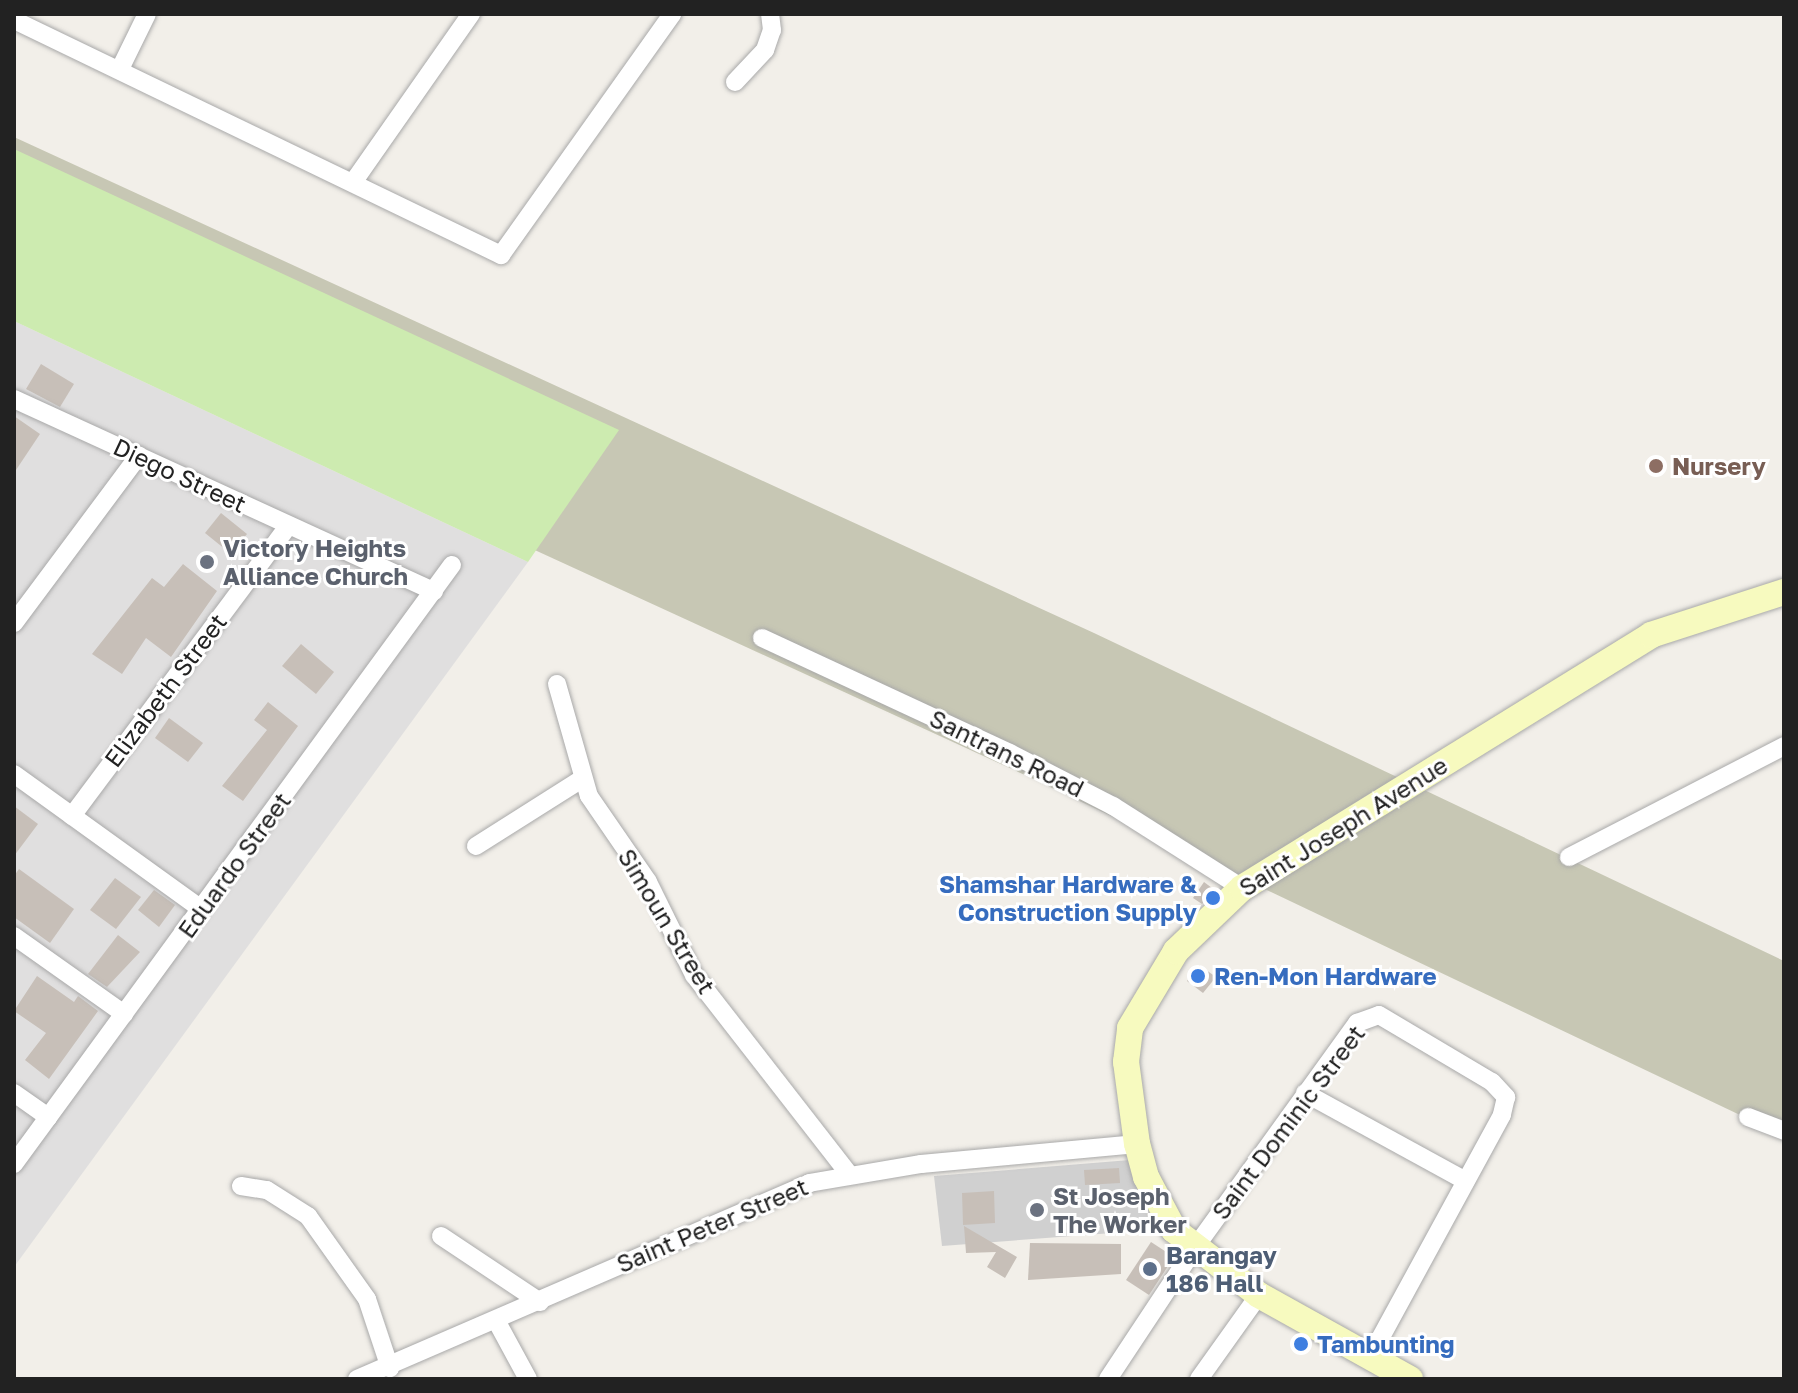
<!DOCTYPE html>
<html>
<head>
<meta charset="utf-8">
<style>
	body { margin:0 }
	#map { position:relative; width:1798px; height:1393px; overflow:hidden; background:#f2efe9; font-family:"Golos Text",sans-serif }
	div>[style] { position:absolute }
	[style*='--x'] { left:calc(var(--x)*1px); top:calc(var(--y)*1px); width:calc(var(--w)*1px); rotate:calc(var(--a)*1deg) }
	.residential>* { inset:0; background:#e0dfdf }
	.religious>* { inset:0; background:#d0d0d0 }
	.construction>* { inset:0; background:#c7c7b4 }
	.grass>* { inset:0; background:#cdebb0 }
	.building>* { inset:0; background:#c7bfb8 }
	.roads { filter:drop-shadow(0 0 2px #a9a9a9) drop-shadow(0 0 2px #a9a9a9) }
	.minor>* { height:18px; margin:-9px; padding:0 9px; transform-origin:9px; border-radius:9px; background:#fff }
	.secondary>* { height:26px; margin:-13px; padding:0 13px; transform-origin:13px; border-radius:13px; background:#f7fabf }
	.dots>* { width:22px; height:22px; translate:-50% -50%; box-sizing:border-box; border:4px solid #fff; border-radius:50% }
	span { translate:-50% -50%; white-space:nowrap; text-align:center; line-height:1.15; -webkit-text-stroke:6px #fff; paint-order:stroke }
	.education-label { font-size:24px; color:#785e54; font-weight:700 }
	.left { translate:0 -50%; text-align:left }
	.street-label { font-size:24px; color:#222 }
	.worship-label { font-size:24px; color:#5b616d; font-weight:700 }
	.shop-label { font-size:24px; color:#366cbe; font-weight:700 }
	.right { translate:-100% -50%; text-align:right }
	.service-label { font-size:24px; color:#4e5e75; font-weight:700 }
	.frame { position:absolute; inset:0; border:16px solid #222; pointer-events:none }
</style>
</head>
<body>
<div id="map">
	<div class="residential">
		<i style="clip-path:polygon(14px 321px,528px 562px,14px 1267px)"></i>
	</div>
	<div class="religious">
		<i style="clip-path:polygon(1130px 1160px,1152px 1230px,942px 1246px,934px 1176px)"></i>
	</div>
	<div class="construction">
		<i style="clip-path:polygon(14px 137px,1094px 633px,1784px 961px,1784px 1136px,1027px 776px,14px 311px)"></i>
	</div>
	<div class="grass">
		<i style="clip-path:polygon(14px 149px,619px 430px,528px 562px,14px 321px)"></i>
	</div>
	<div class="building">
		<i style="clip-path:polygon(41px 364px,74px 384px,60px 407px,26px 389px)"></i>
		<i style="clip-path:polygon(14px 416px,40px 434px,14px 473px)"></i>
		<i style="clip-path:polygon(221px 513px,247px 534px,231px 554px,205px 533px)"></i>
		<i style="clip-path:polygon(183px 564px,217px 591px,171px 657px,146px 638px,122px 674px,92px 654px,152px 578px,164px 587px)"></i>
		<i style="clip-path:polygon(301px 644px,334px 672px,316px 694px,282px 666px)"></i>
		<i style="clip-path:polygon(268px 702px,298px 726px,243px 801px,222px 786px,267px 730px,254px 720px)"></i>
		<i style="clip-path:polygon(169px 718px,203px 743px,188px 762px,155px 738px)"></i>
		<i style="clip-path:polygon(14px 806px,38px 824px,14px 856px)"></i>
		<i style="clip-path:polygon(19px 869px,74px 909px,50px 943px,14px 917px,14px 876px)"></i>
		<i style="clip-path:polygon(115px 878px,141px 897px,116px 929px,90px 910px)"></i>
		<i style="clip-path:polygon(1204px 882px,1216px 891px,1202px 904px,1193px 898px)"></i>
		<i style="clip-path:polygon(154px 890px,175px 905px,159px 927px,138px 910px)"></i>
		<i style="clip-path:polygon(118px 935px,140px 952px,107px 987px,88px 974px)"></i>
		<i style="clip-path:polygon(1199px 965px,1216px 977px,1203px 993px,1187px 981px)"></i>
		<i style="clip-path:polygon(37px 976px,74px 1002px,78px 996px,98px 1011px,49px 1079px,25px 1060px,46px 1033px,14px 1011px)"></i>
		<i style="clip-path:polygon(1119px 1168px,1120px 1183px,1085px 1185px,1084px 1170px)"></i>
		<i style="clip-path:polygon(994px 1191px,995px 1223px,963px 1225px,962px 1193px)"></i>
		<i style="clip-path:polygon(964px 1226px,1017px 1257px,1005px 1278px,987px 1267px,996px 1252px,966px 1253px)"></i>
		<i style="clip-path:polygon(1151px 1242px,1174px 1257px,1149px 1295px,1126px 1280px)"></i>
		<i style="clip-path:polygon(1030px 1243px,1121px 1244px,1121px 1274px,1028px 1280px)"></i>
	</div>
	<div class="roads">
		<div class="minor">
			<i style="--x:14;--y:20;--w:541;--a:25.76"></i>
			<i style="--x:501;--y:255;--w:296;--a:-54.6"></i>
			<i style="--x:120;--y:69;--w:61;--a:-63.9"></i>
			<i style="--x:735;--y:82;--w:44;--a:-46.8"></i>
			<i style="--x:765;--y:50;--w:21;--a:-71"></i>
			<i style="--x:772;--y:30;--w:16;--a:-97"></i>
			<i style="--x:354;--y:181;--w:204;--a:-55"></i>
			<i style="--x:14;--y:399;--w:462;--a:24.6"></i>
			<i style="--x:14;--y:623;--w:209;--a:-53.3"></i>
			<i style="--x:762;--y:638;--w:273;--a:24.9"></i>
			<i style="--x:1010;--y:753;--w:116;--a:27.2"></i>
			<i style="--x:1113;--y:806;--w:153;--a:32.4"></i>
			<i style="--x:557;--y:684;--w:116;--a:74.1"></i>
			<i style="--x:589;--y:796;--w:104;--a:55.5"></i>
			<i style="--x:648;--y:882;--w:104;--a:63.7"></i>
			<i style="--x:694;--y:975;--w:252;--a:52.1"></i>
			<i style="--x:14;--y:774;--w:231;--a:35.8"></i>
			<i style="--x:72;--y:816;--w:362;--a:-53.3"></i>
			<i style="--x:476;--y:846;--w:125;--a:-32.3"></i>
			<i style="--x:1569;--y:857;--w:242;--a:-27.3"></i>
			<i style="--x:14;--y:936;--w:135;--a:35.3"></i>
			<i style="--x:14;--y:1093;--w:42;--a:35.2"></i>
			<i style="--x:1305;--y:1093;--w:183;--a:28.7"></i>
			<i style="--x:1748;--y:1117;--w:39;--a:21"></i>
			<i style="--x:14;--y:1164;--w:742;--a:-53.83"></i>
			<i style="--x:241;--y:1186;--w:26;--a:9"></i>
			<i style="--x:267;--y:1190;--w:49;--a:32.4"></i>
			<i style="--x:308;--y:1216;--w:102;--a:54.6"></i>
			<i style="--x:367;--y:1299;--w:73;--a:71.6"></i>
			<i style="--x:441;--y:1236;--w:119;--a:33.7"></i>
			<i style="--x:497;--y:1322;--w:65;--a:61.5"></i>
			<i style="--x:357;--y:1379;--w:493;--a:-23.4"></i>
			<i style="--x:809;--y:1183;--w:114;--a:-9.6"></i>
			<i style="--x:921;--y:1164;--w:217;--a:-5.3"></i>
			<i style="--x:1108;--y:1379;--w:156;--a:-56.5"></i>
			<i style="--x:1194;--y:1249;--w:279;--a:-54.2"></i>
			<i style="--x:1357;--y:1023;--w:23;--a:-20"></i>
			<i style="--x:1379;--y:1015;--w:131;--a:30.7"></i>
			<i style="--x:1492;--y:1082;--w:21;--a:47"></i>
			<i style="--x:1506;--y:1097;--w:18;--a:103"></i>
			<i style="--x:1502;--y:1115;--w:276;--a:118.6"></i>
			<i style="--x:1199;--y:1379;--w:103;--a:-54.5"></i>
		</div>
		<div class="secondary">
			<i style="--x:1410;--y:1379;--w:173;--a:-150.9"></i>
			<i style="--x:1259;--y:1295;--w:107;--a:-142.6"></i>
			<i style="--x:1174;--y:1230;--w:60;--a:-117.8"></i>
			<i style="--x:1146;--y:1177;--w:34;--a:-105"></i>
			<i style="--x:1137;--y:1144;--w:83;--a:-97.6"></i>
			<i style="--x:1126;--y:1062;--w:34;--a:-83"></i>
			<i style="--x:1130;--y:1028;--w:90;--a:-59.1"></i>
			<i style="--x:1176;--y:951;--w:91;--a:-43.7"></i>
			<i style="--x:1242;--y:888;--w:481;--a:-31.7"></i>
			<i style="--x:1651;--y:635;--w:140;--a:-17.9"></i>
		</div>
	</div>
	<div class="dots">
		<i style="left:1656px;top:466px;background:#8d6e63"></i>
		<i style="left:207px;top:562px;background:#6b7280"></i>
		<i style="left:1213px;top:898px;background:#3f7fe0"></i>
		<i style="left:1198px;top:976px;background:#3f7fe0"></i>
		<i style="left:1037px;top:1210px;background:#6b7280"></i>
		<i style="left:1150px;top:1269px;background:#5c6f8a"></i>
		<i style="left:1301px;top:1344px;background:#3f7fe0"></i>
	</div>
	<div class="education-label">
		<span class="left" style="left:1672px;top:466px">Nursery</span>
	</div>
	<div class="street-label">
		<span style="left:180px;top:475px;rotate:25deg">Diego Street</span>
		<span style="left:165px;top:690px;rotate:-53deg">Elizabeth Street</span>
		<span style="left:1007px;top:753px;rotate:26deg">Santrans Road</span>
		<span style="left:1343px;top:826px;rotate:-32deg">Saint Joseph Avenue</span>
		<span style="left:234px;top:865px;rotate:-54deg">Eduardo Street</span>
		<span style="left:667px;top:921px;rotate:59deg">Simoun Street</span>
		<span style="left:1288px;top:1122px;rotate:-53deg">Saint Dominic Street</span>
		<span style="left:712px;top:1225px;rotate:-23deg">Saint Peter Street</span>
	</div>
	<div class="worship-label">
		<span class="left" style="left:223px;top:562px">Victory Heights<br>Alliance Church</span>
		<span class="left" style="left:1053px;top:1210px">St Joseph<br>The Worker</span>
	</div>
	<div class="shop-label">
		<span class="right" style="left:1197px;top:898px">Shamshar Hardware &amp;<br>Construction Supply</span>
		<span class="left" style="left:1214px;top:976px">Ren-Mon Hardware</span>
		<span class="left" style="left:1317px;top:1344px">Tambunting</span>
	</div>
	<div class="service-label">
		<span class="left" style="left:1166px;top:1269px">Barangay<br>186 Hall</span>
	</div>
	<div class="frame"></div>
</div>
</body>
</html>
